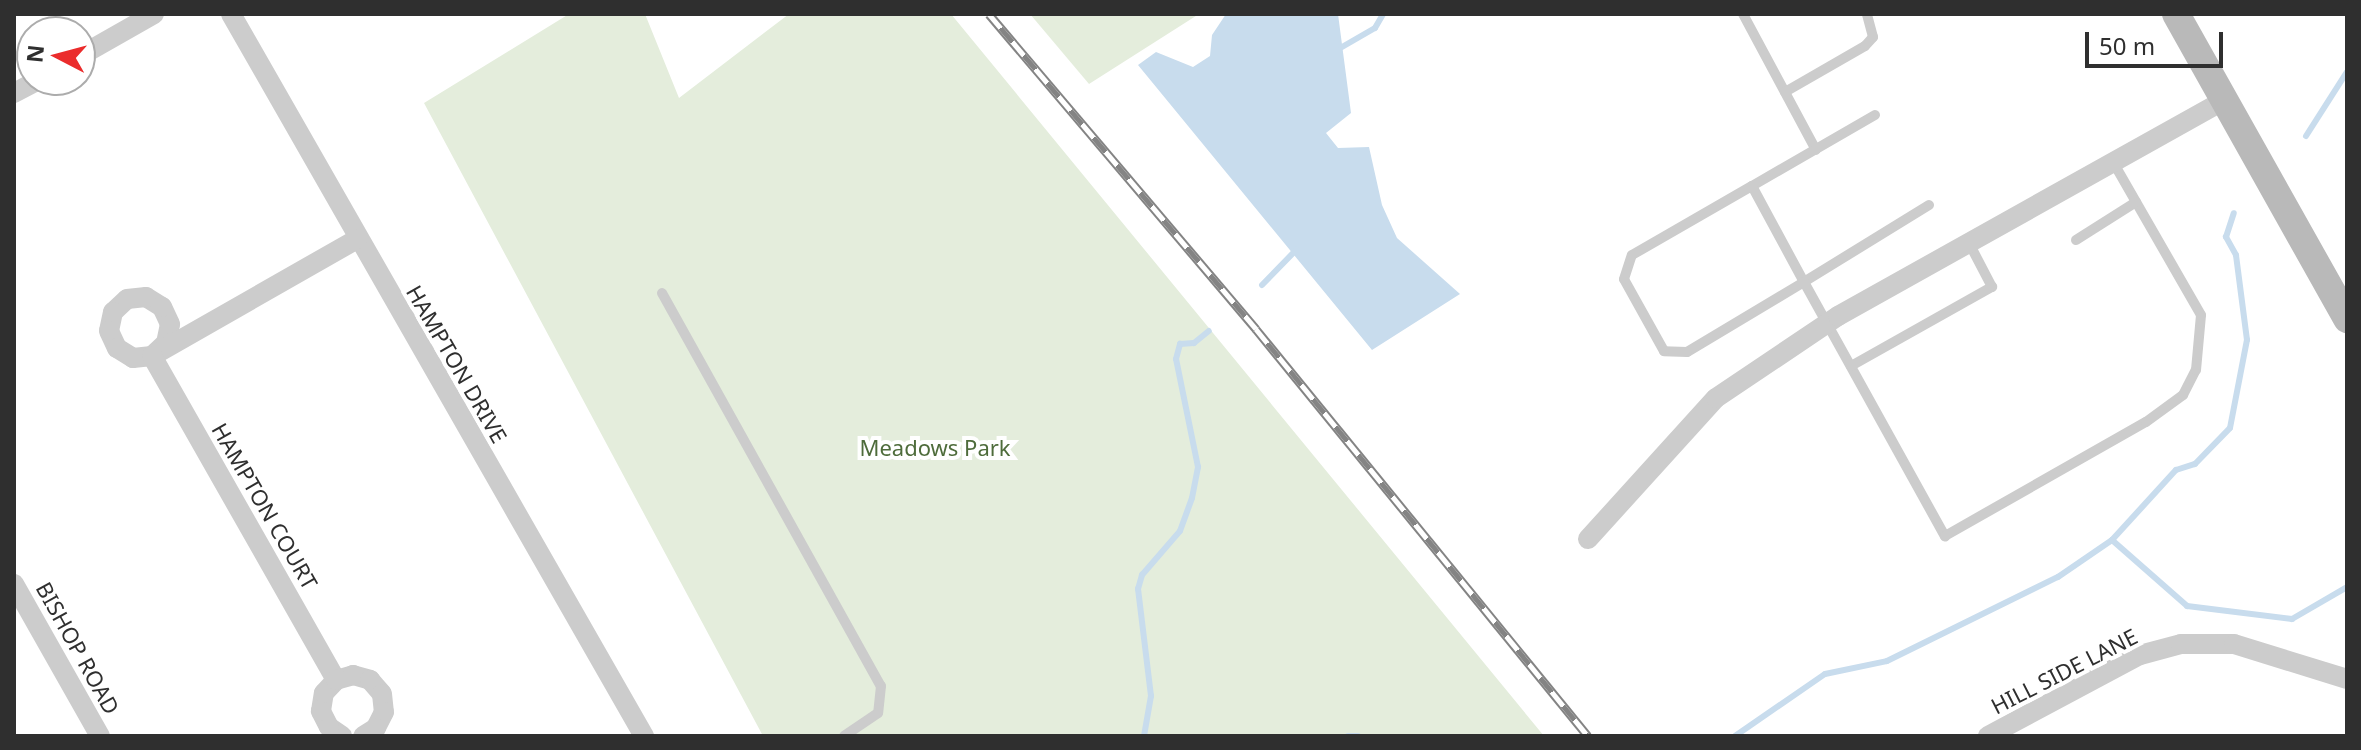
<!DOCTYPE html>
<html>
<head>
<meta charset="utf-8">
<style>
	body { margin:0 }
	#map { position:relative; width:2361px; height:750px; overflow:hidden; background:#fff; font-family:"Noto Sans",sans-serif }
	div>[style] { position:absolute }
	[style*='--x'] { left:calc(var(--x)*1px); top:calc(var(--y)*1px); width:calc(var(--w)*1px); rotate:calc(var(--a)*1deg) }
	.green>* { inset:0; background:#e4eddc }
	.water>* { inset:0; background:#c8dced }
	.stream>* { height:6px; margin:-3px; padding:0 3px; transform-origin:3px; border-radius:3px; background:#c8dced }
	.service>* { height:10px; margin:-5px; padding:0 5px; transform-origin:5px; border-radius:5px; background:#ccc }
	.minor>* { height:20px; margin:-10px; padding:0 10px; transform-origin:10px; border-radius:10px; background:#ccc }
	.secondary>* { height:28px; margin:-14px; padding:0 14px; transform-origin:14px; border-radius:14px; background:#b9b9b9 }
	.rail>* { height:9px; margin-top:-4.5px; transform-origin:0; background:repeating-linear-gradient(90deg,#fff 0 18px,#848484 0 36px); box-sizing:border-box; border-block:2px solid #848484 }
	span { translate:-50% -50%; white-space:nowrap; text-align:center; line-height:1.15; -webkit-text-stroke:8px #fff; paint-order:stroke }
	.street-label { font-size:22px; color:#2f2f2f }
	.park-label { font-size:22px; color:#4e6c3b }
	.frame { position:absolute; inset:0; border:16px solid #2f2f2f; pointer-events:none }
	.north { position:absolute; left:16px; top:16px; width:80px; height:80px; box-sizing:border-box; background:#fff; border:2px solid #acacac; border-radius:50%; rotate:276deg; font-size:22px; font-weight:700; line-height:32px; text-align:center; color:#2f2f2f }
	.north::after { content:''; display:block; margin:auto; width:28px; height:36px; background:#eb2c2c; clip-path:polygon(50% 0,100% 100%,50% 72%,0 100%) }
	.scale { position:absolute; left:2085px; top:32px; width:138px; height:36px; box-sizing:border-box; border:4px solid #2f2f2f; border-top:0; padding-left:10px; font-size:24px; line-height:28px; white-space:nowrap; color:#2f2f2f; -webkit-text-stroke:6px #fff; paint-order:stroke }
</style>
</head>
<body>
<div id="map">
	<div class="green">
		<i style="clip-path:polygon(569px 14px,645px 14px,679px 98px,789px 14px,951px 14px,1544px 736px,763px 736px,424px 103px)"></i>
		<i style="clip-path:polygon(1030px 14px,1199px 14px,1089px 84px)"></i>
	</div>
	<div class="water">
		<i style="clip-path:polygon(1226px 14px,1338px 14px,1351px 113px,1326px 133px,1338px 148px,1369px 147px,1382px 205px,1397px 238px,1460px 294px,1372px 350px,1138px 65px,1156px 52px,1193px 67px,1210px 56px,1212px 35px)"></i>
	</div>
	<div class="stream">
		<i style="--x:1342;--y:47;--w:38;--a:-30"></i>
		<i style="--x:1375;--y:28;--w:16;--a:-60"></i>
		<i style="--x:2306;--y:136;--w:76;--a:-57.4"></i>
		<i style="--x:1262;--y:285;--w:49;--a:-45.8"></i>
		<i style="--x:2112;--y:540;--w:100;--a:41.3"></i>
		<i style="--x:2187;--y:606;--w:106;--a:7.1"></i>
		<i style="--x:2292;--y:619;--w:64;--a:-30.2"></i>
		<i style="--x:1144;--y:736;--w:41;--a:-80.1"></i>
		<i style="--x:1151;--y:696;--w:108;--a:-96.9"></i>
		<i style="--x:1138;--y:589;--w:15;--a:-74"></i>
		<i style="--x:1142;--y:575;--w:58;--a:-49.2"></i>
		<i style="--x:1180;--y:531;--w:35;--a:-70"></i>
		<i style="--x:1192;--y:498;--w:32;--a:-79"></i>
		<i style="--x:1198;--y:467;--w:110;--a:-101.5"></i>
		<i style="--x:1176;--y:359;--w:16;--a:-75"></i>
		<i style="--x:1180;--y:344;--w:14;--a:-4"></i>
		<i style="--x:1194;--y:343;--w:19;--a:-39"></i>
		<i style="--x:1348;--y:736;--w:10;--a:0"></i>
		<i style="--x:1735;--y:736;--w:109;--a:-34.6"></i>
		<i style="--x:1825;--y:674;--w:63;--a:-11.8"></i>
		<i style="--x:1887;--y:661;--w:191;--a:-26.2"></i>
		<i style="--x:2058;--y:577;--w:65;--a:-34.4"></i>
		<i style="--x:2112;--y:540;--w:95;--a:-47.6"></i>
		<i style="--x:2176;--y:470;--w:20;--a:-18"></i>
		<i style="--x:2195;--y:464;--w:50;--a:-45.8"></i>
		<i style="--x:2230;--y:428;--w:90;--a:-79.1"></i>
		<i style="--x:2247;--y:340;--w:86;--a:-97.4"></i>
		<i style="--x:2236;--y:255;--w:21;--a:-119"></i>
		<i style="--x:2226;--y:237;--w:25;--a:-72"></i>
	</div>
	<div class="service">
		<i style="--x:1743;--y:14;--w:154;--a:61.8"></i>
		<i style="--x:1785;--y:92;--w:92;--a:-29.9"></i>
		<i style="--x:1865;--y:46;--w:12;--a:-48"></i>
		<i style="--x:1873;--y:37;--w:24;--a:-105"></i>
		<i style="--x:1752;--y:186;--w:142;--a:-30"></i>
		<i style="--x:1929;--y:205;--w:147;--a:148.4"></i>
		<i style="--x:1804;--y:282;--w:136;--a:149.1"></i>
		<i style="--x:1687;--y:352;--w:23;--a:-178"></i>
		<i style="--x:1664;--y:351;--w:82;--a:-119.1"></i>
		<i style="--x:1624;--y:279;--w:25;--a:-72"></i>
		<i style="--x:1632;--y:255;--w:138;--a:-29.9"></i>
		<i style="--x:1752;--y:186;--w:109;--a:61.6"></i>
		<i style="--x:1804;--y:282;--w:291;--a:61"></i>
		<i style="--x:1945;--y:536;--w:231;--a:-29.6"></i>
		<i style="--x:2146;--y:422;--w:46;--a:-36.1"></i>
		<i style="--x:2183;--y:395;--w:28;--a:-63"></i>
		<i style="--x:2196;--y:370;--w:55;--a:-84.8"></i>
		<i style="--x:2201;--y:315;--w:177;--a:-119.9"></i>
		<i style="--x:2076;--y:240;--w:71;--a:-32.3"></i>
		<i style="--x:662;--y:293;--w:450;--a:60.9"></i>
		<i style="--x:881;--y:686;--w:27;--a:96"></i>
		<i style="--x:878;--y:713;--w:41;--a:145.9"></i>
		<i style="--x:1851;--y:366;--w:162;--a:-29.3"></i>
		<i style="--x:1992;--y:287;--w:50;--a:-117.6"></i>
	</div>
	<div class="minor">
		<i style="--x:231;--y:14;--w:832;--a:60.23"></i>
		<i style="--x:80;--y:56;--w:85;--a:-29.6"></i>
		<i style="--x:14;--y:93;--w:27;--a:-28"></i>
		<i style="--x:152;--y:356;--w:19;--a:-43"></i>
		<i style="--x:166;--y:343;--w:19;--a:-78"></i>
		<i style="--x:170;--y:324;--w:19;--a:-115"></i>
		<i style="--x:162;--y:307;--w:19;--a:-148"></i>
		<i style="--x:146;--y:297;--w:19;--a:174"></i>
		<i style="--x:127;--y:299;--w:19;--a:137"></i>
		<i style="--x:113;--y:312;--w:19;--a:102"></i>
		<i style="--x:109;--y:331;--w:19;--a:65"></i>
		<i style="--x:117;--y:348;--w:19;--a:32"></i>
		<i style="--x:133;--y:358;--w:19;--a:-6"></i>
		<i style="--x:152;--y:356;--w:236;--a:-29.7"></i>
		<i style="--x:152;--y:356;--w:373;--a:60.4"></i>
		<i style="--x:1588;--y:539;--w:190;--a:-47.8"></i>
		<i style="--x:1716;--y:398;--w:147;--a:-33.9"></i>
		<i style="--x:1838;--y:316;--w:442;--a:-29.2"></i>
		<i style="--x:14;--y:584;--w:175;--a:60.5"></i>
		<i style="--x:342;--y:736;--w:16;--a:-145"></i>
		<i style="--x:329;--y:727;--w:18;--a:-117"></i>
		<i style="--x:321;--y:711;--w:18;--a:-81"></i>
		<i style="--x:324;--y:693;--w:18;--a:-47"></i>
		<i style="--x:336;--y:680;--w:18;--a:-16"></i>
		<i style="--x:353;--y:675;--w:18;--a:16"></i>
		<i style="--x:370;--y:680;--w:18;--a:49"></i>
		<i style="--x:382;--y:694;--w:18;--a:84"></i>
		<i style="--x:384;--y:712;--w:18;--a:117"></i>
		<i style="--x:376;--y:728;--w:15;--a:148"></i>
		<i style="--x:1988;--y:736;--w:172;--a:-28.1"></i>
		<i style="--x:2140;--y:655;--w:42;--a:-15"></i>
		<i style="--x:2181;--y:644;--w:53;--a:0"></i>
		<i style="--x:2234;--y:644;--w:118;--a:17.2"></i>
	</div>
	<div class="secondary">
		<i style="--x:2176;--y:14;--w:350;--a:60.7"></i>
	</div>
	<div class="rail">
		<i style="--x:989;--y:14;--w:413;--a:49.7"></i>
		<i style="--x:1256;--y:329;--w:525;--a:50.8"></i>
	</div>
	<div class="street-label">
		<span style="left:457px;top:364px;rotate:60deg">HAMPTON DRIVE</span>
		<span style="left:265px;top:506px;rotate:60deg">HAMPTON COURT</span>
		<span style="left:78px;top:648px;rotate:61deg">BISHOP ROAD</span>
		<span style="left:2064px;top:671px;rotate:-27deg">HILL SIDE LANE</span>
	</div>
	<div class="park-label">
		<span style="left:935px;top:448px">Meadows Park</span>
	</div>
	<div class="frame"></div>
	<div class="north">N</div>
	<div class="scale">50 m</div>
</div>
</body>
</html>
